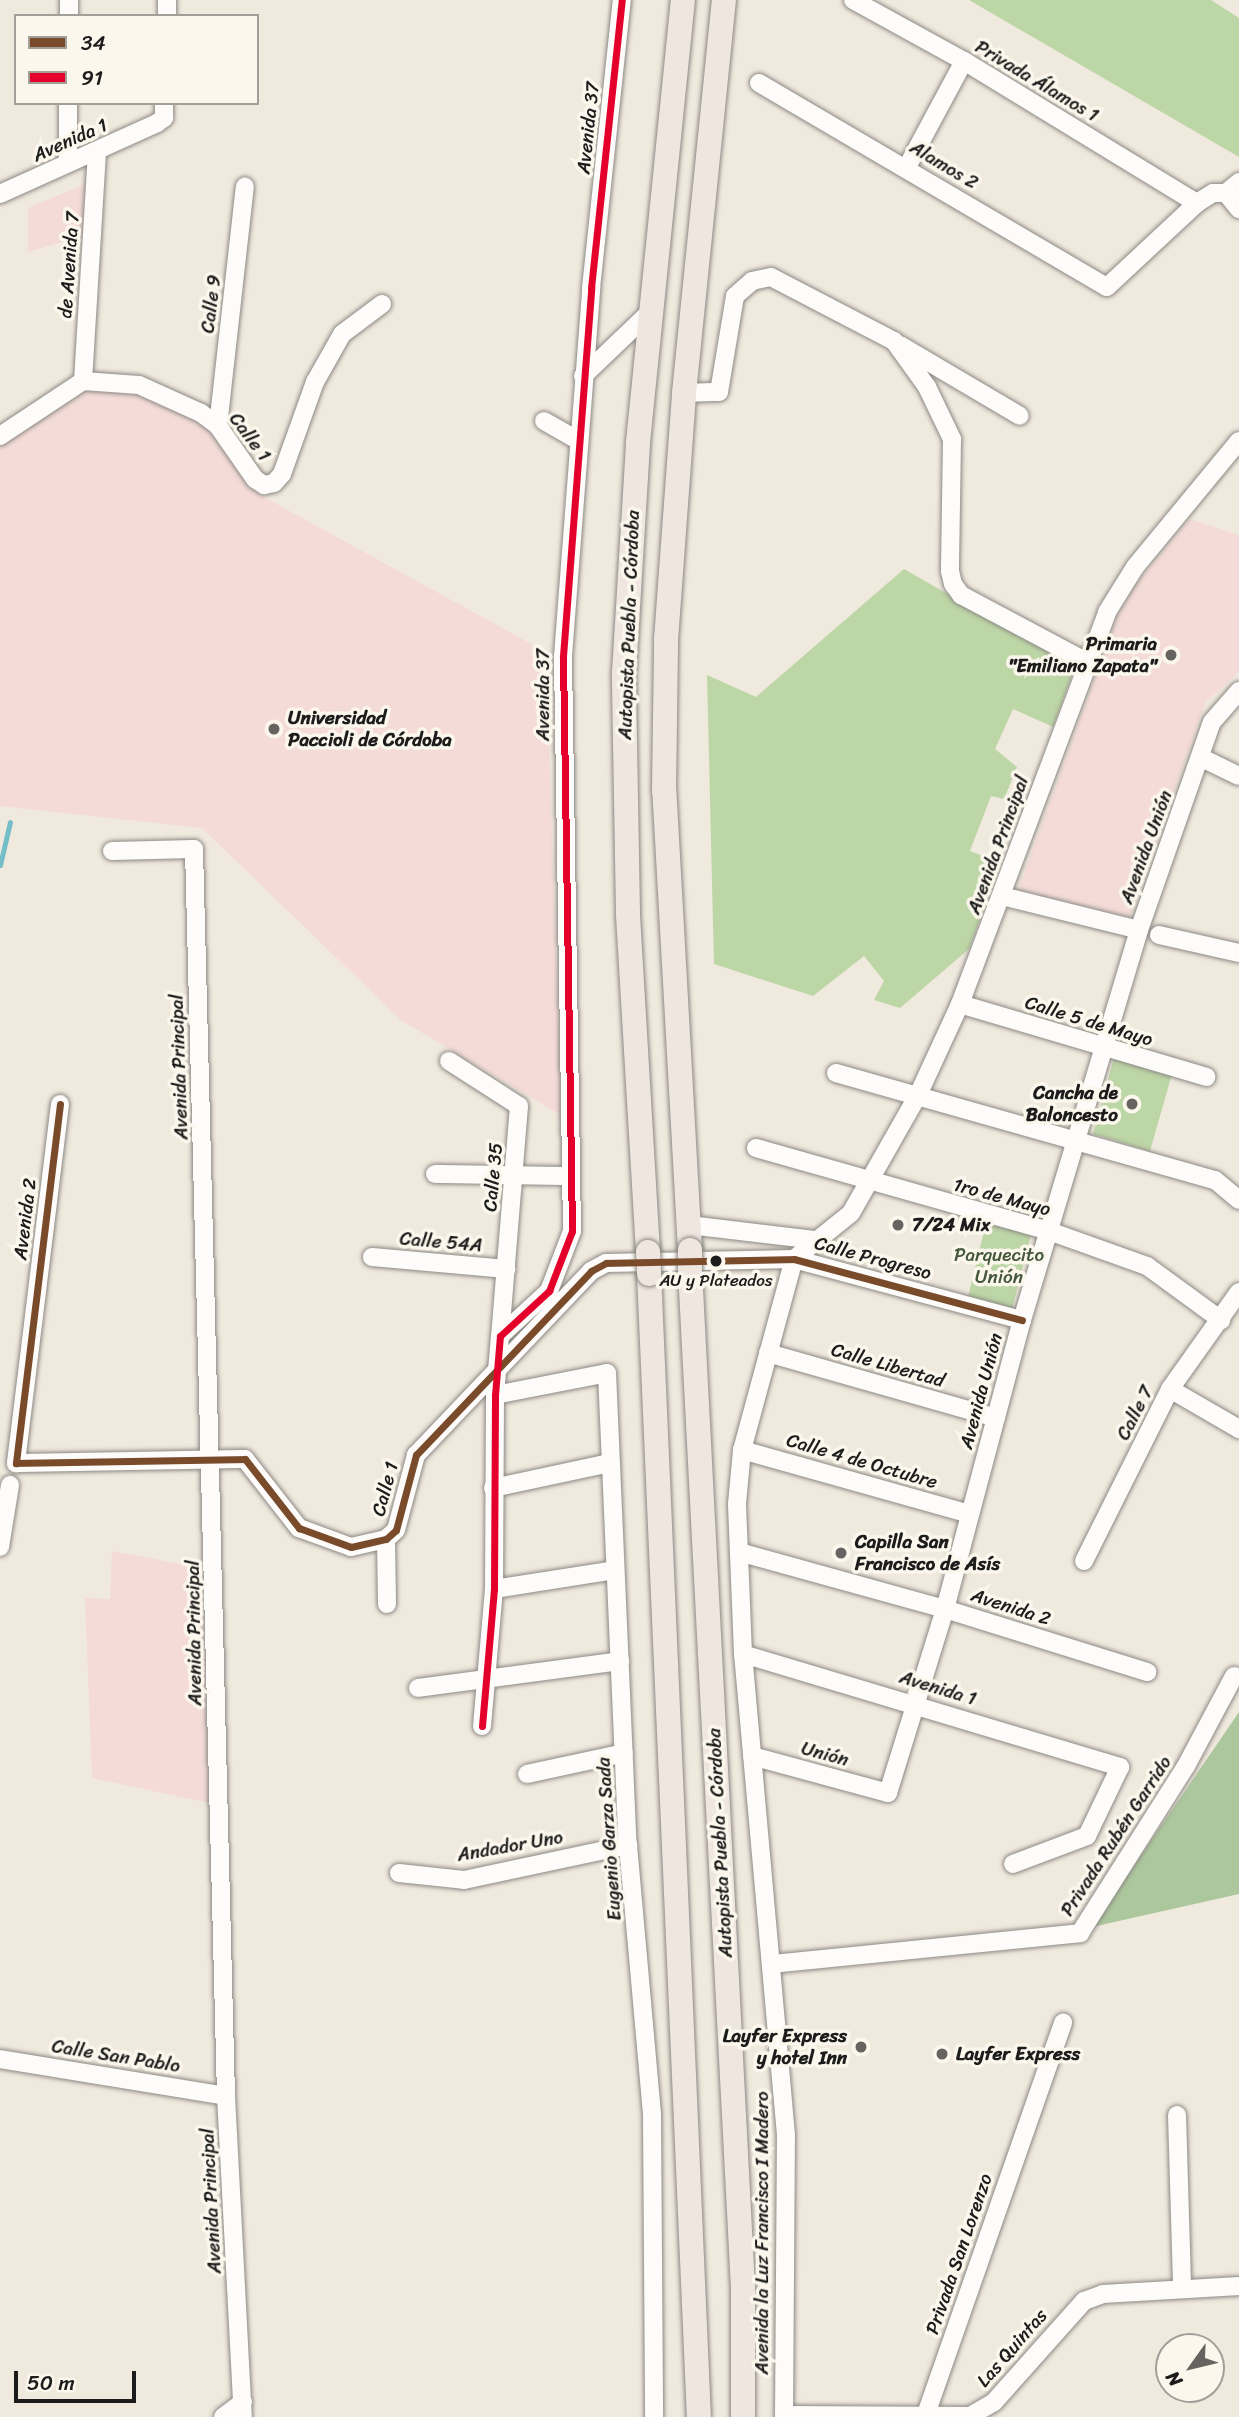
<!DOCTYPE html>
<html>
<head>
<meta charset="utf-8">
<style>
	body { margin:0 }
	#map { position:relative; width:1239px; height:2417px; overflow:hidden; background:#f0e9de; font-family:Sriracha,sans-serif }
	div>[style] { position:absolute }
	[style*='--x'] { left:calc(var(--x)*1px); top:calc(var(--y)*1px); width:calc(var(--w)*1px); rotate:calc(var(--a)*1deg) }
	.built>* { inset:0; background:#f4dbd7 }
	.green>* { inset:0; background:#bdd6a6 }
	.forest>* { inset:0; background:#adc79d }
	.stream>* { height:5px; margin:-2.5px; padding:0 2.5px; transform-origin:2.5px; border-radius:2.5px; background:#74bec8 }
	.roads { filter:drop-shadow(0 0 2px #8c8984) drop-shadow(0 0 2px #8c8984) }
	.minor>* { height:18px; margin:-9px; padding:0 9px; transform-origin:9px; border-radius:9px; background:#fdfcfa }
	.highway>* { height:24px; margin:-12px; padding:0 12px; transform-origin:12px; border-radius:12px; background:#f0e6e0 }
	.bridges { filter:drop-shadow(0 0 2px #8c8984) drop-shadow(0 0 2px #8c8984) }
	.highway-bridge>* { height:24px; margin:-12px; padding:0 12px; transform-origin:12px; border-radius:12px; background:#f0e6e0 }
	.bus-1>* { height:7px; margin:-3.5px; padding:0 3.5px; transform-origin:3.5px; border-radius:3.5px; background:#7a4b2a }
	.bus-2>* { height:7px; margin:-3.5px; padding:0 3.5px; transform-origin:3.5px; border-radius:3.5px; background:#e4002b }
	.dots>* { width:19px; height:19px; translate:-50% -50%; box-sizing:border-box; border:4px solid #fbf7ec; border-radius:50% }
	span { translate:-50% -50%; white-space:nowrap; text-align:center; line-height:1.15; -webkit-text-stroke:7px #fbf7ec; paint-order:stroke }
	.bus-label { font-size:17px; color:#1c1c1c }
	.street-label { font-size:19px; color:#1c1c1c }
	.poi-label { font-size:19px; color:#1c1c1c; font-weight:700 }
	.right { translate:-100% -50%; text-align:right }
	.left { translate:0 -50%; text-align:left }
	.park-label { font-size:19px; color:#46583c }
	.legend { position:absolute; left:14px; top:14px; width:245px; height:91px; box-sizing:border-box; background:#fbf7ec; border:2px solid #a29f99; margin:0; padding:9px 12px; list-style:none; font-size:21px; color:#1c1c1c }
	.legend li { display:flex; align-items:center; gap:14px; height:35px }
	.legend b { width:35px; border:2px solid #a29f99 }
	.north { position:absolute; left:1155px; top:2333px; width:70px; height:70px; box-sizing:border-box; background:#fbf7ec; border:2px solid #a29f99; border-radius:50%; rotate:236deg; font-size:19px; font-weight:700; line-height:28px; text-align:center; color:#1c1c1c }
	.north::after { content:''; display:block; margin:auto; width:24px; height:32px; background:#666460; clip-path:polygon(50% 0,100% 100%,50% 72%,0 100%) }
	.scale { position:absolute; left:14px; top:2371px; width:122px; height:32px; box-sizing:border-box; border:4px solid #1c1c1c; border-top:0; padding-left:9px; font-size:21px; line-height:24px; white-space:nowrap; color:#1c1c1c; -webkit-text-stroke:5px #fbf7ec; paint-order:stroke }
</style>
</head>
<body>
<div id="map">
	<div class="built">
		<i style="clip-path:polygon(88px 183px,85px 235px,28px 252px,28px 208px)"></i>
		<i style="clip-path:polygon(98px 384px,126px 387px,174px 404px,208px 428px,262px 496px,546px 652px,561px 1115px,402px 1021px,202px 828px,0 806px,0 442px,67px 394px)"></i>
		<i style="clip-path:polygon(1190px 519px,1239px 535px,1239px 672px,1205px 703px,1130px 917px,1018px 890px,1119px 612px,1136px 584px)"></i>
		<i style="clip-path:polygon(112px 1551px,202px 1568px,209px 1803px,92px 1778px,85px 1598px,110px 1599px)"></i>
	</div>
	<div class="green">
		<i style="clip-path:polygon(969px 0,1211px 0,1239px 18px,1239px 157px)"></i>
		<i style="clip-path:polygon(904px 569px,1075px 667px,1053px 727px,1013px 709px,995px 749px,1017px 767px,1004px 799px,991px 796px,970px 851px,1001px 863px,969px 949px,900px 1008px,874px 1000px,884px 981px,864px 956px,813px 996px,714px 964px,707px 675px,756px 697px)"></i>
		<i style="clip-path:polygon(1114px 1058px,1172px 1074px,1150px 1151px,1093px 1134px)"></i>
		<i style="clip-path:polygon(986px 1223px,1031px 1235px,1012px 1309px,968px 1297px)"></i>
	</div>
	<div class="forest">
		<i style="clip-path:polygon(1239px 1712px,1239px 1894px,1092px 1927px)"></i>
	</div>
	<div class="stream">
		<i style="--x:0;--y:865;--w:44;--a:-76.9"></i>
	</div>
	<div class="roads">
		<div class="minor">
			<i style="--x:853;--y:0;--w:127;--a:28.8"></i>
			<i style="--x:964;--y:61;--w:273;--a:31.4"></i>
			<i style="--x:69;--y:16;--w:16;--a:-90"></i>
			<i style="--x:167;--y:16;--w:16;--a:-90"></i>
			<i style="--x:759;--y:83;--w:403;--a:30.4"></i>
			<i style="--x:1107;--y:287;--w:123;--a:-43"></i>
			<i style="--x:1197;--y:203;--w:19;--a:-32"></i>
			<i style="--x:1213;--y:193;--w:13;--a:0"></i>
			<i style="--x:1226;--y:193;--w:17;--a:-40"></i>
			<i style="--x:68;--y:163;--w:60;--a:-90"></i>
			<i style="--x:907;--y:167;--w:120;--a:-61.7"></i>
			<i style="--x:1226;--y:193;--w:21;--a:51"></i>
			<i style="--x:0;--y:194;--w:172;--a:-24.3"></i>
			<i style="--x:157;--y:123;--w:9;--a:-36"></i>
			<i style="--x:164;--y:118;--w:15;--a:-90"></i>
			<i style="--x:900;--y:345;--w:139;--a:30.6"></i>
			<i style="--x:583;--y:376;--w:94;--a:-43.7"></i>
			<i style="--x:83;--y:381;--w:229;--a:-86.5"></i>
			<i style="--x:684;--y:393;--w:35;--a:-2"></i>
			<i style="--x:719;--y:392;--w:97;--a:-80.5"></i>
			<i style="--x:735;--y:296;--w:23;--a:-41"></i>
			<i style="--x:752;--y:281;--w:19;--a:-12"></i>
			<i style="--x:771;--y:277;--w:139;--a:27.5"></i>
			<i style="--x:894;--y:341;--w:57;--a:54.3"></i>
			<i style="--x:927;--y:387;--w:58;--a:64.3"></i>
			<i style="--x:952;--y:439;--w:132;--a:90.9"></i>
			<i style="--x:950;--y:571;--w:13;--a:77"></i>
			<i style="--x:953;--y:584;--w:14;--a:54"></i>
			<i style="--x:961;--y:595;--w:143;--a:28"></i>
			<i style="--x:544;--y:421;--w:40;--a:29.7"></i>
			<i style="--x:218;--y:426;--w:241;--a:-83.6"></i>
			<i style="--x:0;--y:436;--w:100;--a:-33.5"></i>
			<i style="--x:83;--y:381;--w:56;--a:4.1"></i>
			<i style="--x:139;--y:385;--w:68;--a:24.3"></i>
			<i style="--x:201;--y:413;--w:21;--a:37"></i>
			<i style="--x:218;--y:426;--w:65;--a:55.1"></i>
			<i style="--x:255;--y:479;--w:11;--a:34"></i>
			<i style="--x:264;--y:485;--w:10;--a:-11"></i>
			<i style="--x:274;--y:483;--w:12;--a:-48"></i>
			<i style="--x:282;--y:474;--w:98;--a:-70.3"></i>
			<i style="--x:315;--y:382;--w:55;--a:-60.6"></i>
			<i style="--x:342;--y:334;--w:50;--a:-36.9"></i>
			<i style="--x:1200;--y:757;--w:43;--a:26"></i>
			<i style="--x:112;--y:851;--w:82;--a:-1.4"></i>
			<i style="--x:194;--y:849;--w:1247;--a:88.53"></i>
			<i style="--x:226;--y:2096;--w:321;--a:87"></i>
			<i style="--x:1002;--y:896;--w:141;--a:13.9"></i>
			<i style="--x:1159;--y:935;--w:82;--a:12.7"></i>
			<i style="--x:960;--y:1004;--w:257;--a:16.5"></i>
			<i style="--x:449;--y:1061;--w:83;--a:32.7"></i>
			<i style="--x:519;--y:1106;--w:231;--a:94.7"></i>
			<i style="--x:836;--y:1073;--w:394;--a:15.8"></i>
			<i style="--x:1215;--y:1180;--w:31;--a:40"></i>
			<i style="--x:60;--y:1104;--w:362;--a:97"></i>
			<i style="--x:16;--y:1463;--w:229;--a:-1"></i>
			<i style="--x:245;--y:1459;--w:88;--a:52"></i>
			<i style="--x:299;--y:1528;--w:55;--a:20.1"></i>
			<i style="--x:351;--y:1547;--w:36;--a:-13"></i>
			<i style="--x:386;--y:1539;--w:13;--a:-42"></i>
			<i style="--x:396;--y:1530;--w:78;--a:-75.1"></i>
			<i style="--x:416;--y:1455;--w:254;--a:-46.4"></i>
			<i style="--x:591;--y:1271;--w:17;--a:-28"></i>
			<i style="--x:606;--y:1263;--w:188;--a:-1.2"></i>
			<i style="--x:794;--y:1259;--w:236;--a:15"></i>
			<i style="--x:756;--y:1148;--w:305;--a:15.8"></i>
			<i style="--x:1049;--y:1231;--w:104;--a:19.7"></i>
			<i style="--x:1147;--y:1266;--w:92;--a:36.1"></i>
			<i style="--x:435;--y:1174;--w:134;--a:0.9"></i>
			<i style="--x:689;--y:1225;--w:126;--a:6.8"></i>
			<i style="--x:372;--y:1257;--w:135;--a:5.1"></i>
			<i style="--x:794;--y:1259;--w:73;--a:-38.9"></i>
			<i style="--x:851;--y:1213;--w:136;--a:-60.4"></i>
			<i style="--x:918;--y:1095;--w:100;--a:-65.2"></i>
			<i style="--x:960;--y:1004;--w:419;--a:-69.4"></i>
			<i style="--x:1107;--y:612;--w:53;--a:-58.1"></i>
			<i style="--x:1135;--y:567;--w:163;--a:-50.5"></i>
			<i style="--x:768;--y:1353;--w:237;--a:15.9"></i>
			<i style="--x:1170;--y:1389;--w:80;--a:30.1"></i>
			<i style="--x:495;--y:1395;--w:114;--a:-11.1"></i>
			<i style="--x:607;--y:1373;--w:472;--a:87.5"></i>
			<i style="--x:628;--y:1845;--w:271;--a:84.9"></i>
			<i style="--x:652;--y:2115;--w:302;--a:89.6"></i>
			<i style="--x:742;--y:1450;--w:237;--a:15.7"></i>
			<i style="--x:493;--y:1488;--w:120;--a:-12.1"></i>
			<i style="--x:386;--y:1539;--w:65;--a:89.1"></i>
			<i style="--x:0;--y:1547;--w:63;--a:-80.8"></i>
			<i style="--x:739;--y:1552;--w:214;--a:15.5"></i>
			<i style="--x:945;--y:1609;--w:212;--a:17.3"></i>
			<i style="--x:1084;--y:1561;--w:192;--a:-63.4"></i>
			<i style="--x:1170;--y:1389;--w:119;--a:-54.6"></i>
			<i style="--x:494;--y:1589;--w:122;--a:-8.9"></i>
			<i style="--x:743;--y:1654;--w:394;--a:16.7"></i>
			<i style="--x:1120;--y:1767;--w:76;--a:115.6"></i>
			<i style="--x:1087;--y:1836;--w:79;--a:159.3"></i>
			<i style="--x:418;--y:1688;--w:204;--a:-7.6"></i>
			<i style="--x:482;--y:1726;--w:138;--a:-85"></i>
			<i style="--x:494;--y:1589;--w:194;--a:-89.7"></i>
			<i style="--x:495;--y:1395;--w:59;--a:-85.2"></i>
			<i style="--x:500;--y:1336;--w:67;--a:-42.6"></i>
			<i style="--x:549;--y:1291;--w:64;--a:-69"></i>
			<i style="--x:572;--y:1231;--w:575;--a:-90.9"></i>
			<i style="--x:563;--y:656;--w:369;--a:-85.6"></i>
			<i style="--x:591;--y:288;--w:290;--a:-83.9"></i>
			<i style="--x:752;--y:1756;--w:141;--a:15.2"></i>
			<i style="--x:888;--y:1793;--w:193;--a:-72.8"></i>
			<i style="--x:945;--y:1609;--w:299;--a:-75.1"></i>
			<i style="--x:1022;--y:1320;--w:407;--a:-73.3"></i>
			<i style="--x:1139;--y:930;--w:220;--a:-70.7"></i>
			<i style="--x:1212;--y:722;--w:41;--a:-48.9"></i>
			<i style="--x:527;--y:1774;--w:99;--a:-12.2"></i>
			<i style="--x:399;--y:1873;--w:65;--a:6.1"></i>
			<i style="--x:464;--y:1880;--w:168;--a:-12"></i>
			<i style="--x:772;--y:1964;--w:310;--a:-5.7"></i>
			<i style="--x:1080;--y:1933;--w:198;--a:-57.6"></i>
			<i style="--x:1186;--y:1766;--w:102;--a:-61.9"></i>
			<i style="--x:0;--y:2059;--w:229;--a:9.3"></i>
			<i style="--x:1177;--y:2115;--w:172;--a:88.3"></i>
			<i style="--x:784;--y:2415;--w:186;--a:0.3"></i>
			<i style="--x:970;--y:2416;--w:28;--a:-30"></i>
			<i style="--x:994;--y:2402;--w:135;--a:-48.3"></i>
			<i style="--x:1084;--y:2301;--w:20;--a:-20"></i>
			<i style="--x:1103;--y:2294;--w:136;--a:-3.4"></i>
			<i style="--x:223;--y:2417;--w:25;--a:-37"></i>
			<i style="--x:784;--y:2417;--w:282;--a:-89.6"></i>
			<i style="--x:786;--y:2135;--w:483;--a:-95.1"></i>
			<i style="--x:743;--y:1654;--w:150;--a:-92.3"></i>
			<i style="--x:737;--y:1504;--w:54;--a:-84.7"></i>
			<i style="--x:742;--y:1450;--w:198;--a:-74.8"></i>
			<i style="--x:925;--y:2417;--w:418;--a:-70.7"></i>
		</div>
		<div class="highway">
			<i style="--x:690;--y:1250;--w:460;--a:-93.2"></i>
			<i style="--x:664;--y:791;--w:151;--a:-89.2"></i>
			<i style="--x:666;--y:640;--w:248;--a:-85.8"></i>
			<i style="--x:684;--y:393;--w:395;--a:-84.2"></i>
			<i style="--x:648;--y:1252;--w:340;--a:-93.4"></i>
			<i style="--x:628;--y:913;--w:240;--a:-91"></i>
			<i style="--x:624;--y:673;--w:231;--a:-86.5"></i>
			<i style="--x:638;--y:442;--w:444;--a:-84.2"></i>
			<i style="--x:690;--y:1270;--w:1019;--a:87.02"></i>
			<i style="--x:743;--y:2288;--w:129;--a:90"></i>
			<i style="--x:649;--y:1274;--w:1144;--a:87.5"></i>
		</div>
	</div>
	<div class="bridges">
		<div class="highway-bridge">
			<i style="--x:690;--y:1250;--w:20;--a:90"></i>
			<i style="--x:648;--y:1252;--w:22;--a:87"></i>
		</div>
	</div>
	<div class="bus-1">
		<i style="--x:60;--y:1104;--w:362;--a:97"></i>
		<i style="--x:16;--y:1463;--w:229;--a:-1"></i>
		<i style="--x:245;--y:1459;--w:88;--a:52"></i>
		<i style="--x:299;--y:1528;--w:55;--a:20.1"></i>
		<i style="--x:351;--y:1547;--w:36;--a:-13"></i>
		<i style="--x:386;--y:1539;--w:13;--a:-42"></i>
		<i style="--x:396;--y:1530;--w:78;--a:-75.1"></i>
		<i style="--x:416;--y:1455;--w:254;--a:-46.4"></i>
		<i style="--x:591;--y:1271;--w:17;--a:-28"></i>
		<i style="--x:606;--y:1263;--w:188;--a:-1.2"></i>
		<i style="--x:794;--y:1259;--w:236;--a:15"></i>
	</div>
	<div class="bus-2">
		<i style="--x:482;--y:1726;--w:138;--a:-85"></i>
		<i style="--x:494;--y:1589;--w:194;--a:-89.7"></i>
		<i style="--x:495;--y:1395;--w:59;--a:-85.2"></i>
		<i style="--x:500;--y:1336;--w:67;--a:-42.6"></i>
		<i style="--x:549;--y:1291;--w:64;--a:-69"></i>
		<i style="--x:572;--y:1231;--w:575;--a:-90.9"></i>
		<i style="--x:563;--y:656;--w:369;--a:-85.6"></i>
		<i style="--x:591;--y:288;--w:290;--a:-83.9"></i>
	</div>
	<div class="dots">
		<i style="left:1171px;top:655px;background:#666460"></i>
		<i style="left:274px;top:729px;background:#666460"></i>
		<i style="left:1132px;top:1104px;background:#666460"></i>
		<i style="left:898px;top:1225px;background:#666460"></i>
		<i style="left:716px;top:1261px;background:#1c1c1c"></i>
		<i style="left:841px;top:1553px;background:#666460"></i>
		<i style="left:861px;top:2047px;background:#666460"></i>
		<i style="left:942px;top:2054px;background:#666460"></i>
	</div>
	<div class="bus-label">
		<span style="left:716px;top:1281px">AU y Plateados</span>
	</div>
	<div class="street-label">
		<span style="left:1037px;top:81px;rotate:31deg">Privada Álamos 1</span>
		<span style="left:588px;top:128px;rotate:-84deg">Avenida 37</span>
		<span style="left:70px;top:140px;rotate:-24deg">Avenida 1</span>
		<span style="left:944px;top:165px;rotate:31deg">Alamos 2</span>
		<span style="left:69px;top:265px;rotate:-86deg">de Avenida 7</span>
		<span style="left:211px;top:304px;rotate:-83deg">Calle 9</span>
		<span style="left:250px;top:437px;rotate:53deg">Calle 1</span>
		<span style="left:629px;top:625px;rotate:-88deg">Autopista Puebla - Córdoba</span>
		<span style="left:543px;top:695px;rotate:-90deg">Avenida 37</span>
		<span style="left:998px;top:845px;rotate:-70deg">Avenida Principal</span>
		<span style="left:1146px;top:847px;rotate:-70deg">Avenida Unión</span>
		<span style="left:1089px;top:1021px;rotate:17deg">Calle 5 de Mayo</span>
		<span style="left:179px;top:1067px;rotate:-92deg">Avenida Principal</span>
		<span style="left:493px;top:1177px;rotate:-85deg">Calle 35</span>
		<span style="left:1002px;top:1197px;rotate:15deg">1ro de Mayo</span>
		<span style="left:25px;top:1219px;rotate:-83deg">Avenida 2</span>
		<span style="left:441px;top:1242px;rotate:5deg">Calle 54A</span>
		<span style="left:873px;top:1258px;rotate:15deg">Calle Progreso</span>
		<span style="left:888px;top:1365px;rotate:16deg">Calle Libertad</span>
		<span style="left:981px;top:1391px;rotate:-75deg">Avenida Unión</span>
		<span style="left:1135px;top:1413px;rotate:-63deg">Calle 7</span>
		<span style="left:862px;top:1461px;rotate:16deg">Calle 4 de Octubre</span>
		<span style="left:385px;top:1489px;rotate:-75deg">Calle 1</span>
		<span style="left:1011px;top:1607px;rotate:18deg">Avenida 2</span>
		<span style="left:194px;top:1633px;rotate:-91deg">Avenida Principal</span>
		<span style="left:938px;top:1688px;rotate:17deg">Avenida 1</span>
		<span style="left:825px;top:1754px;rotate:15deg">Unión</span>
		<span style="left:1116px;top:1836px;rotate:-57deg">Privada Rubén Garrido</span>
		<span style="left:609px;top:1839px;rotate:-94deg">Eugenio Garza Sada</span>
		<span style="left:720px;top:1843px;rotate:-93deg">Autopista Puebla - Córdoba</span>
		<span style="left:510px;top:1846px;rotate:-10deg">Andador Uno</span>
		<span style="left:116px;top:2056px;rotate:9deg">Calle San Pablo</span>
		<span style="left:211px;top:2201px;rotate:-93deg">Avenida Principal</span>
		<span style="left:762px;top:2233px;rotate:-90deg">Avenida la Luz Francisco I Madero</span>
		<span style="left:959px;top:2254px;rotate:-71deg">Privada San Lorenzo</span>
		<span style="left:1012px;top:2348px;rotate:-49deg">Las Quintas</span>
	</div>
	<div class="poi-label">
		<span class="right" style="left:1157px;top:655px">Primaria<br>"Emiliano Zapata"</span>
		<span class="left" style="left:288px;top:729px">Universidad<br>Paccioli de Córdoba</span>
		<span class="right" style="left:1118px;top:1104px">Cancha de<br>Baloncesto</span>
		<span class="left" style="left:912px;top:1225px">7/24 Mix</span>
		<span class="left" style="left:855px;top:1553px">Capilla San<br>Francisco de Asís</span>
		<span class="right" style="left:847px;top:2047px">Layfer Express<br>y hotel Inn</span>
		<span class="left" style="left:956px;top:2054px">Layfer Express</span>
	</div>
	<div class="park-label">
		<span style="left:999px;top:1266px">Parquecito<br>Unión</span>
	</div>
	<ul class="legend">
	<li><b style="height:9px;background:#7a4b2a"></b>34</li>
	<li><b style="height:9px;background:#e4002b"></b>91</li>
	</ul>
	<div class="north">N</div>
	<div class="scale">50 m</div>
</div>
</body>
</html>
